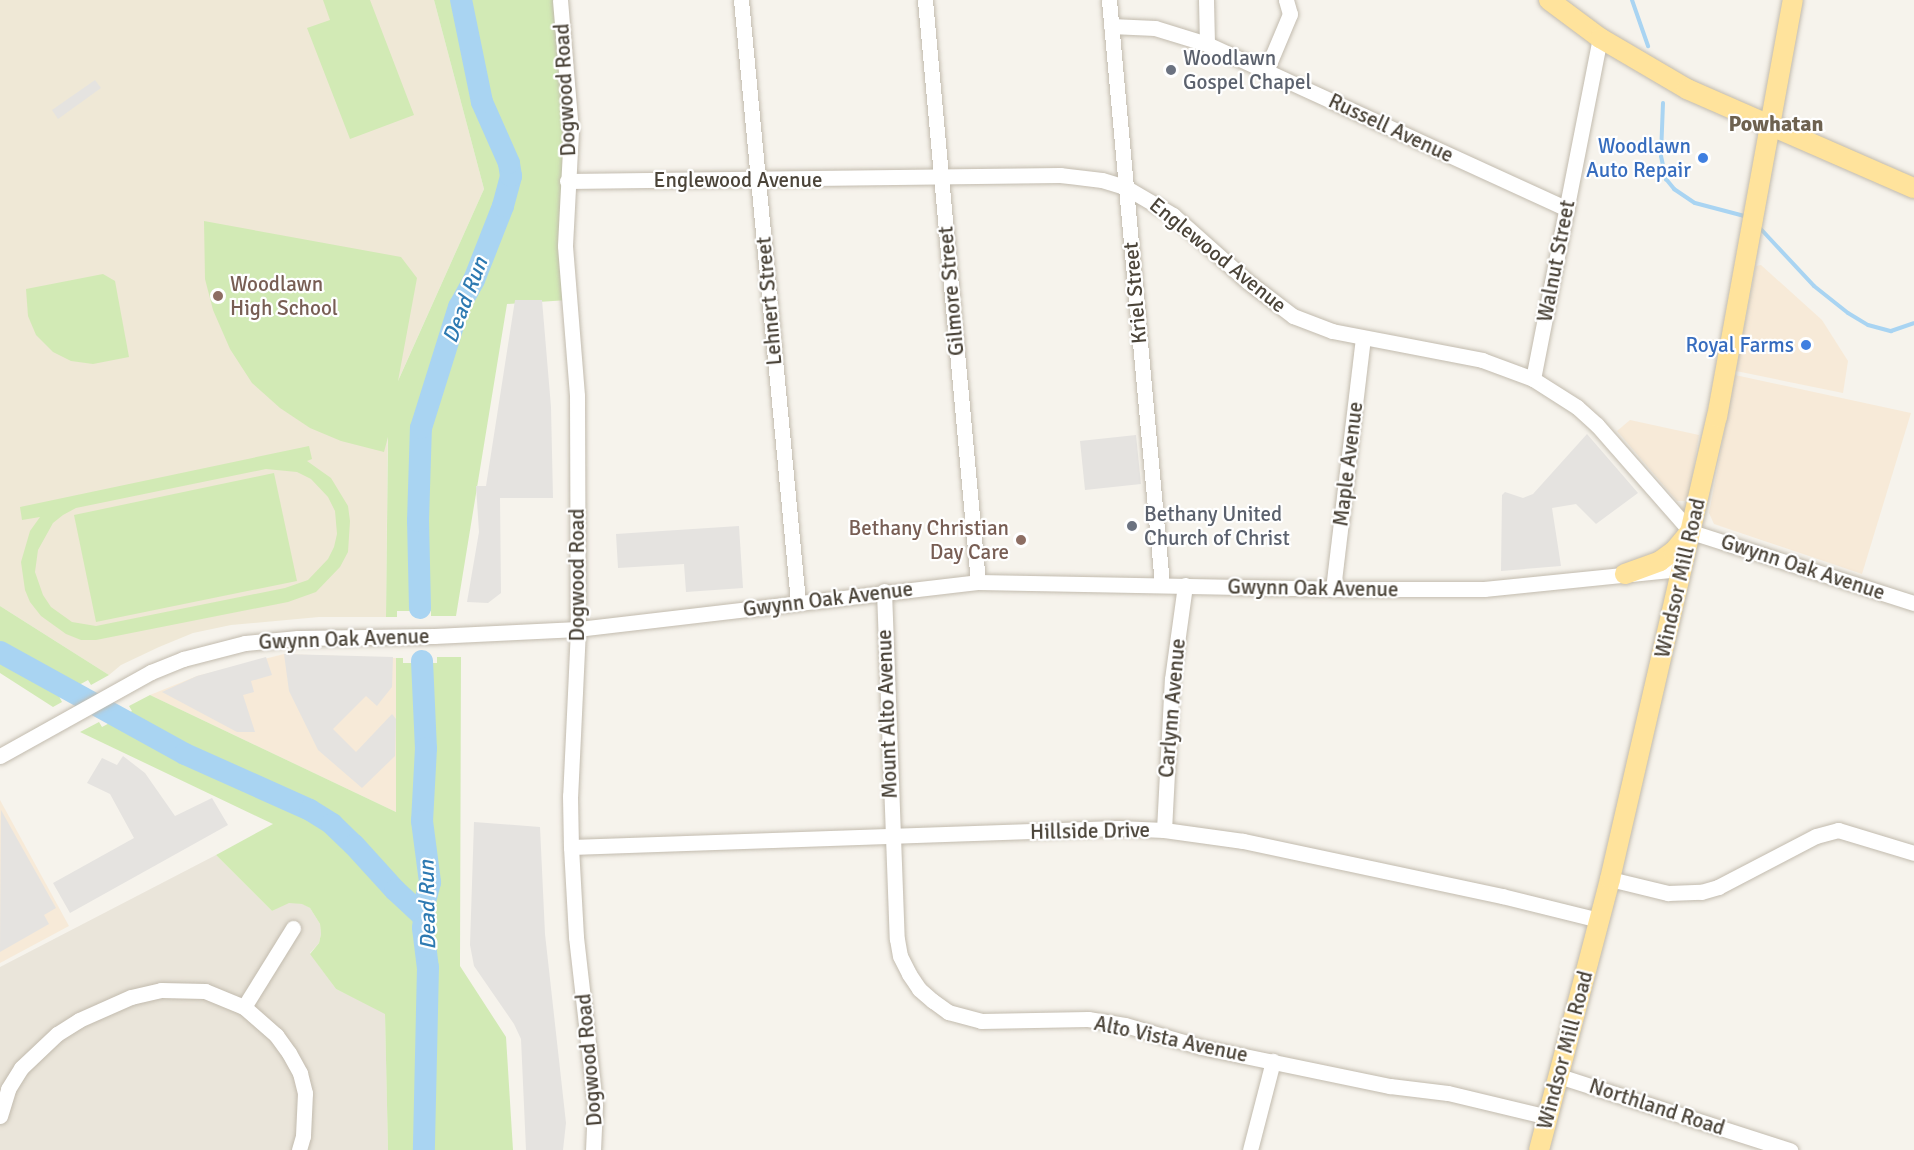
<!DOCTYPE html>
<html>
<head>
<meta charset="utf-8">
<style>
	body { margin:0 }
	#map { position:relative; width:1914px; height:1150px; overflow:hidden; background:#f6f3ec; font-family:Signika,sans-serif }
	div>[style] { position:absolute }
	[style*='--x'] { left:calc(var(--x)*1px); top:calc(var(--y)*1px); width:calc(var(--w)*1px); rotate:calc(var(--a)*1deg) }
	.residential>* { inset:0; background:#eae5da }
	.commercial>* { inset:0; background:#f7ead8 }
	.education>* { inset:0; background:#efe8d6 }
	.green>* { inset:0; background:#d2eab5 }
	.parking>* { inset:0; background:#e5e3e0 }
	.stream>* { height:4px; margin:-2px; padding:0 2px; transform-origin:2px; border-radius:2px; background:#a9d4f2 }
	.river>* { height:22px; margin:-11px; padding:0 11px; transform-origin:11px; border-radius:11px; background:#a9d4f2 }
	.roads { filter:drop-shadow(0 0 2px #c2bbae) drop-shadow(0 0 2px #c2bbae) }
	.minor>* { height:15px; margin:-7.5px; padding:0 7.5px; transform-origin:7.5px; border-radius:7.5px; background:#fff }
	.major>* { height:20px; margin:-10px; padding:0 10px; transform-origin:10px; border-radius:10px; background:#ffe39c }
	.dots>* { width:16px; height:16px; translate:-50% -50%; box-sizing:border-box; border:3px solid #fff; border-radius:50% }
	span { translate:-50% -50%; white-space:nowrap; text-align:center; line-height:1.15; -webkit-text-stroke:4.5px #fff; paint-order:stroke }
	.worship-label { font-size:21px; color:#5b616d }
	.left { translate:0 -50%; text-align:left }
	.street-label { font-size:21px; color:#4b4439 }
	.shop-label { font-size:21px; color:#366cbe }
	.right { translate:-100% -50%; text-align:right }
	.education-label { font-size:21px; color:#785e54 }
	.neighbourhood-label { font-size:22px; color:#6e6250; font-weight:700 }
	.water-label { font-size:22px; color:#2e7ab2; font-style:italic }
</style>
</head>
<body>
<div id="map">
	<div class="residential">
		<i style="clip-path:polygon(216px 855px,272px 911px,289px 902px,303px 904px,310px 908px,320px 924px,321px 934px,319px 943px,310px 953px,336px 989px,385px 1013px,388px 1150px,0 1150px,0 967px)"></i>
	</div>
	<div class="commercial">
		<i style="clip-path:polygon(1761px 265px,1822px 320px,1848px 361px,1843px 393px,1736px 371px,1756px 266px)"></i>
		<i style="clip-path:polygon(1735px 375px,1911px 413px,1862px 574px,1714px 524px,1709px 513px)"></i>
		<i style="clip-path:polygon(1630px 420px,1699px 435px,1688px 501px,1677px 501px,1617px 431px)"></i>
		<i style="clip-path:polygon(284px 654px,396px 658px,396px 812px,150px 695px,197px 676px)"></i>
		<i style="clip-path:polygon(0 800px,69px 926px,0 963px)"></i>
	</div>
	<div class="education">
		<i style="clip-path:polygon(0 0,434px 0,484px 189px,388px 403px,386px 617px,319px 617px,231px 625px,193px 633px,159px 647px,121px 665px,109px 675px,0 606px)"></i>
	</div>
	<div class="green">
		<i style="clip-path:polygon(323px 0,370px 0,414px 115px,350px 139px,307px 28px,330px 20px)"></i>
		<i style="clip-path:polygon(434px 0,556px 0,569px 140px,568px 300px,507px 304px,456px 616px,431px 616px,431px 611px,397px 611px,397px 617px,386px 617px,388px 437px,384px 452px,341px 441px,310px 428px,280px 408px,252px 383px,230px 349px,213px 310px,205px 279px,204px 221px,401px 257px,417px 278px,398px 381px,484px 189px)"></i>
		<i style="clip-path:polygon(103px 274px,115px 281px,129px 357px,93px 364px,71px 361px,53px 352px,36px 335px,28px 316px,26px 289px)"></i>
		<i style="clip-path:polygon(evenodd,309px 446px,312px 459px,307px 461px,331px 478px,348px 506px,350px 521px,348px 552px,340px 567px,316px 592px,288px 602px,96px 640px,81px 640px,66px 634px,41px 616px,30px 602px,25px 590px,21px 562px,30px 531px,40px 517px,22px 520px,20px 507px,309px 446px,266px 469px,297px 472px,311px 479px,328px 497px,335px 511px,337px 534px,334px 547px,328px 559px,308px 580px,285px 588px,96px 626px,72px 622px,51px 607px,43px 595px,35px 572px,38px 550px,53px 523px,63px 515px,76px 508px,266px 469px)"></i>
		<i style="clip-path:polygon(274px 473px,297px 581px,96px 622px,74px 515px)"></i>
		<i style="clip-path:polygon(0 606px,109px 675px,91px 685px,88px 680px,59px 696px,62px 702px,53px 707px,0 673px)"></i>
		<i style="clip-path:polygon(437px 657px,461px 657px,460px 966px,506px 1037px,513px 1150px,388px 1150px,385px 1014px,336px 989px,310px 954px,319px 943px,321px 934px,320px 924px,310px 908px,302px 904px,289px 903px,272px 911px,216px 855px,273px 824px,80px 732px,99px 722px,102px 727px,132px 711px,129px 706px,150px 695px,396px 812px,396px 658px,403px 658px,403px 663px,437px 663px)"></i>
	</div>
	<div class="parking">
		<i style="clip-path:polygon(95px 80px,101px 88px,58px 119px,52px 110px)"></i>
		<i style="clip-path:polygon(515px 300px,542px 300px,551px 407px,553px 498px,500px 498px,501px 593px,488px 603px,467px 602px,479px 532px,476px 486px,486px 486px)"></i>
		<i style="clip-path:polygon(1587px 434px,1638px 493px,1596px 524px,1576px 504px,1552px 508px,1561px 566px,1501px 571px,1502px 495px,1505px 492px,1523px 498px,1533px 494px)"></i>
		<i style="clip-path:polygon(1136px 435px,1141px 484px,1085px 490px,1080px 441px)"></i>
		<i style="clip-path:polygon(739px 526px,743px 588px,686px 592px,684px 564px,618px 568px,616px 534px)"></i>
		<i style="clip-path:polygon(284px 654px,393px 657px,392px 687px,380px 702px,377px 706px,366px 696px,333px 729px,356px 752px,392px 714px,396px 719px,395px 756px,362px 788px,318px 750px,289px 691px)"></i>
		<i style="clip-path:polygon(266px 657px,272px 675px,251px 681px,254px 692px,243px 695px,255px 732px,237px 732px,162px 692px,197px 676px)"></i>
		<i style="clip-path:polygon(123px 756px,145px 773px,175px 816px,212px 798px,228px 825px,70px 913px,53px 883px,134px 838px,110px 794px,87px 783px,102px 758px,117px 765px)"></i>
		<i style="clip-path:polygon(1px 810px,56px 908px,44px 915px,49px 924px,0 952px)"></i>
		<i style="clip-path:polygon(474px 822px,540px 827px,545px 934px,566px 1123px,563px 1150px,526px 1150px,521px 1039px,514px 1024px,474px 966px,470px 945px)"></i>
	</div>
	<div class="stream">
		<i style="--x:1632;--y:0;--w:49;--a:70.8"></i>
		<i style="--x:1663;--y:103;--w:53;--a:92.2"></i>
		<i style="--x:1661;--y:156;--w:24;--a:78"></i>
		<i style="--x:1666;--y:179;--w:13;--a:51"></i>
		<i style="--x:1674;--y:189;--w:25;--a:34"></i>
		<i style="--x:1695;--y:203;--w:55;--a:14.8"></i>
		<i style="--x:1758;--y:226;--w:82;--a:47"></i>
		<i style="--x:1814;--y:286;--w:43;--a:38.5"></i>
		<i style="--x:1848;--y:313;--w:23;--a:31"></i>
		<i style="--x:1868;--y:325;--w:24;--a:15"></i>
		<i style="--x:1891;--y:331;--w:24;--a:-19"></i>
	</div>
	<div class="river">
		<i style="--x:420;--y:608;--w:87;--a:-91.3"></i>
		<i style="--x:418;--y:521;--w:93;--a:-88.2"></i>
		<i style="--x:421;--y:428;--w:127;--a:-72.6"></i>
		<i style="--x:459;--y:307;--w:31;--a:-61"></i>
		<i style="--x:474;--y:280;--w:79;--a:-68.6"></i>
		<i style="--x:503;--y:206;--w:31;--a:-75"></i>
		<i style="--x:511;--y:176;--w:13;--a:-99"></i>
		<i style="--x:509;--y:163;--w:67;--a:-113.9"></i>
		<i style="--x:482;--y:102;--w:104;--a:-101.6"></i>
		<i style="--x:0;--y:652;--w:211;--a:28.9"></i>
		<i style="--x:185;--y:754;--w:137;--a:24.1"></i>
		<i style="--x:310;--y:810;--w:26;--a:32"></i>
		<i style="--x:332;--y:824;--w:30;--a:44"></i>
		<i style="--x:354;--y:845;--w:61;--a:47.7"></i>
		<i style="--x:395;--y:890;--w:40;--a:43"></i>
		<i style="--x:422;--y:661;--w:87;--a:87.4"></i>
		<i style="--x:426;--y:748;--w:73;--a:93.1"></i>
		<i style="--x:422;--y:821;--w:62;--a:82.5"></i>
		<i style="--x:430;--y:882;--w:21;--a:104"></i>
		<i style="--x:425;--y:902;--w:26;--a:94"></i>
		<i style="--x:423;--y:928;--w:39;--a:83"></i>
		<i style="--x:428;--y:967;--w:183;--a:91.3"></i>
	</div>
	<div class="roads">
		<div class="minor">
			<i style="--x:560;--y:0;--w:131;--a:85.2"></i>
			<i style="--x:571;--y:131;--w:115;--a:93"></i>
			<i style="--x:565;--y:246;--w:150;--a:85.4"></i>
			<i style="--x:577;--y:396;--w:233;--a:89.8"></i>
			<i style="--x:578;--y:629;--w:167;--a:92.7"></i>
			<i style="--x:570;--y:796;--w:51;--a:88.9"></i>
			<i style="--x:571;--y:847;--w:90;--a:86.8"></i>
			<i style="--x:576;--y:937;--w:169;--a:83.5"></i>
			<i style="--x:595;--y:1105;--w:45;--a:92.5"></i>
			<i style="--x:741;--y:0;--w:605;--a:84.59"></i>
			<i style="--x:925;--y:0;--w:584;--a:84.8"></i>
			<i style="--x:1109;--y:0;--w:587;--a:84.82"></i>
			<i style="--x:1206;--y:0;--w:44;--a:88.7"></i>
			<i style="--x:1111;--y:26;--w:44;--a:2.6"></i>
			<i style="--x:1155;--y:28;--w:54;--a:17.1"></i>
			<i style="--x:1207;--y:44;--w:396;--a:24.6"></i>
			<i style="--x:1266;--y:71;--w:62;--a:-67.2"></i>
			<i style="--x:1290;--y:14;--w:15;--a:-106"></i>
			<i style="--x:567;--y:181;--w:493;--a:-0.7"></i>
			<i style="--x:1060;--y:175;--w:42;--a:6.8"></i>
			<i style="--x:1102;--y:180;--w:24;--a:17"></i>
			<i style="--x:1125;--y:187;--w:56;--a:30.3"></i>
			<i style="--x:1173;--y:215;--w:99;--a:41.7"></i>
			<i style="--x:1247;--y:281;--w:58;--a:37.3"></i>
			<i style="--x:1293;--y:316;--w:42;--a:21"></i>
			<i style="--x:1332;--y:331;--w:153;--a:10.9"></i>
			<i style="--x:1482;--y:360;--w:54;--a:20.4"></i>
			<i style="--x:1533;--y:379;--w:52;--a:32.5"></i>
			<i style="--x:1577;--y:407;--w:27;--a:42"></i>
			<i style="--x:1597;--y:425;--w:142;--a:48.7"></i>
			<i style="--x:1691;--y:532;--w:234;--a:17.7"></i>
			<i style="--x:1533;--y:379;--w:348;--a:-78.9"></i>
			<i style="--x:1333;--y:589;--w:253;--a:-83.2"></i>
			<i style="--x:884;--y:591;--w:348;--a:87.9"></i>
			<i style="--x:897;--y:939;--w:17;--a:80"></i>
			<i style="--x:900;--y:956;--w:20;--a:63"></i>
			<i style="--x:909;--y:974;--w:18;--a:56"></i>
			<i style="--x:919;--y:989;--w:18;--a:41"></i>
			<i style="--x:933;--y:1001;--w:19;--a:36"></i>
			<i style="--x:948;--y:1012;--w:34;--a:15"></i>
			<i style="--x:981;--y:1021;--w:107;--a:-1.1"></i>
			<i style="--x:1088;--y:1019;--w:37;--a:9"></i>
			<i style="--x:1125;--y:1025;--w:79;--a:16.1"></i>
			<i style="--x:1201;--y:1047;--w:193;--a:11.7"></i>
			<i style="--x:1390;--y:1086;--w:58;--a:6.9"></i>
			<i style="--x:1448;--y:1093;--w:103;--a:13.5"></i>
			<i style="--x:0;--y:756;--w:173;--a:-29.1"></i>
			<i style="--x:151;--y:672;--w:35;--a:-22"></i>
			<i style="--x:183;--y:659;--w:64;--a:-14.5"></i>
			<i style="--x:245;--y:643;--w:53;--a:-5.4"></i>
			<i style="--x:298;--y:638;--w:136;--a:-0.8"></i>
			<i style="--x:434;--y:636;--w:144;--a:-2.8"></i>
			<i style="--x:578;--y:629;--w:403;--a:-6.7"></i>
			<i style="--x:978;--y:582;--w:355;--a:1.1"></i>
			<i style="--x:1333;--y:589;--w:151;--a:0"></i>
			<i style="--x:1484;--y:589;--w:199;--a:-5.8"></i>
			<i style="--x:1164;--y:830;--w:151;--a:-87"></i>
			<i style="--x:1172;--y:679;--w:95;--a:-82.1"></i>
			<i style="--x:571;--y:847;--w:547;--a:-1.99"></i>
			<i style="--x:1118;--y:828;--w:46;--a:2.5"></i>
			<i style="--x:1164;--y:830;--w:80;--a:7.9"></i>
			<i style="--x:1243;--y:841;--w:265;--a:12"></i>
			<i style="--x:1502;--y:896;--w:100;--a:13.9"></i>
			<i style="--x:1610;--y:879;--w:60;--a:13.6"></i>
			<i style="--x:1668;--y:893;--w:33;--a:-2"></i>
			<i style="--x:1701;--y:892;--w:18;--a:-16"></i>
			<i style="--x:1718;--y:887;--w:110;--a:-27.5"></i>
			<i style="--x:1816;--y:836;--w:23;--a:-15"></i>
			<i style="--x:1838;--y:830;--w:79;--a:16.8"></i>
			<i style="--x:244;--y:1007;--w:93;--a:-58.2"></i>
			<i style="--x:1559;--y:1076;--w:243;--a:17.8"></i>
			<i style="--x:0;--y:1116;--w:28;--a:-73"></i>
			<i style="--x:8;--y:1089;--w:25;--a:-58"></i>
			<i style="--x:21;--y:1068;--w:50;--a:-43.4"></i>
			<i style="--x:57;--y:1034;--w:26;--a:-32"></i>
			<i style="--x:79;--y:1020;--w:57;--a:-23.9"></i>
			<i style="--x:131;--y:997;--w:31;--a:-13"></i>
			<i style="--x:161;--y:990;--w:44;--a:1.3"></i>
			<i style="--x:205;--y:991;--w:42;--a:22.3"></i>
			<i style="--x:244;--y:1007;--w:43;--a:41.2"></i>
			<i style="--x:276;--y:1035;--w:22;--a:54"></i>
			<i style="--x:289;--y:1053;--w:23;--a:61"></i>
			<i style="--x:300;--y:1073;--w:21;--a:76"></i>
			<i style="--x:305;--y:1093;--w:43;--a:92.7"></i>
			<i style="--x:303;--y:1136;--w:15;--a:106"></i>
			<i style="--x:1250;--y:1150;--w:92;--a:-75.5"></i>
		</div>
		<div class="major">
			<i style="--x:1549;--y:0;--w:64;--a:36.7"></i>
			<i style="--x:1600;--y:38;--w:101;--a:30.4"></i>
			<i style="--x:1687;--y:89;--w:248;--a:23.6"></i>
			<i style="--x:1625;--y:574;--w:37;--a:-20"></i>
			<i style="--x:1660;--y:561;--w:17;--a:-36"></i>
			<i style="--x:1674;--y:551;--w:23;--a:-50"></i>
			<i style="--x:1539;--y:1150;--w:280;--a:-75.3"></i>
			<i style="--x:1610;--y:879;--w:474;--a:-77"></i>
			<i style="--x:1717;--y:417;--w:424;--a:-79.7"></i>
		</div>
	</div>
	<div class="dots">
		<i style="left:1171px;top:70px;background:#6b7280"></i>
		<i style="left:1703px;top:158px;background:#3f7fe0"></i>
		<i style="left:218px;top:296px;background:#8d6e63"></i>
		<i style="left:1806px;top:345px;background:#3f7fe0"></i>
		<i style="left:1132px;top:526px;background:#6b7280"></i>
		<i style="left:1021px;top:540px;background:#8d6e63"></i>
	</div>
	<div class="worship-label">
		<span class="left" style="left:1183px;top:70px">Woodlawn<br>Gospel Chapel</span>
		<span class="left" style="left:1144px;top:526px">Bethany United<br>Church of Christ</span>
	</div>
	<div class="street-label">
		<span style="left:565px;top:90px;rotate:-93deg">Dogwood Road</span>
		<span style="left:1391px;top:128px;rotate:25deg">Russell Avenue</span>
		<span style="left:738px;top:180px">Englewood Avenue</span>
		<span style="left:1218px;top:255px;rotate:39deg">Englewood Avenue</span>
		<span style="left:1556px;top:261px;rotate:-79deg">Walnut Street</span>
		<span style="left:951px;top:291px;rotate:-95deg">Gilmore Street</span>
		<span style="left:1135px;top:293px;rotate:-95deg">Kriel Street</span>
		<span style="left:769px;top:301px;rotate:-95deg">Lehnert Street</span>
		<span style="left:1348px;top:464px;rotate:-83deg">Maple Avenue</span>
		<span style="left:1803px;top:567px;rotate:18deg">Gwynn Oak Avenue</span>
		<span style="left:577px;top:575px;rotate:-90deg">Dogwood Road</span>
		<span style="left:1680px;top:578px;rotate:-77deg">Windsor Mill Road</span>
		<span style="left:1313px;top:588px;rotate:1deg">Gwynn Oak Avenue</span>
		<span style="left:828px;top:599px;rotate:-7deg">Gwynn Oak Avenue</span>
		<span style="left:344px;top:639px;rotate:-2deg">Gwynn Oak Avenue</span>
		<span style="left:1172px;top:708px;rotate:-85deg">Carlynn Avenue</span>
		<span style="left:887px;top:714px;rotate:-92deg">Mount Alto Avenue</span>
		<span style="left:1090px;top:831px;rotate:-1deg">Hillside Drive</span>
		<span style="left:1171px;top:1039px;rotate:12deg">Alto Vista Avenue</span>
		<span style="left:1565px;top:1050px;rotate:-75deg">Windsor Mill Road</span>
		<span style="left:589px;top:1060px;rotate:-95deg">Dogwood Road</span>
		<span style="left:1657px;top:1107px;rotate:18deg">Northland Road</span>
	</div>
	<div class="shop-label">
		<span class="right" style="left:1691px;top:158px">Woodlawn<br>Auto Repair</span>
		<span class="right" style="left:1794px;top:345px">Royal Farms</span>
	</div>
	<div class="education-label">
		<span class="left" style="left:230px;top:296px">Woodlawn<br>High School</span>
		<span class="right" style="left:1009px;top:540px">Bethany Christian<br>Day Care</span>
	</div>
	<div class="neighbourhood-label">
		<span style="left:1776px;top:124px">Powhatan</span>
	</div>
	<div class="water-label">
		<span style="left:465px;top:300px;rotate:-69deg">Dead Run</span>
		<span style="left:427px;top:905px;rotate:-91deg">Dead Run</span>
	</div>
</div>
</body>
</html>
